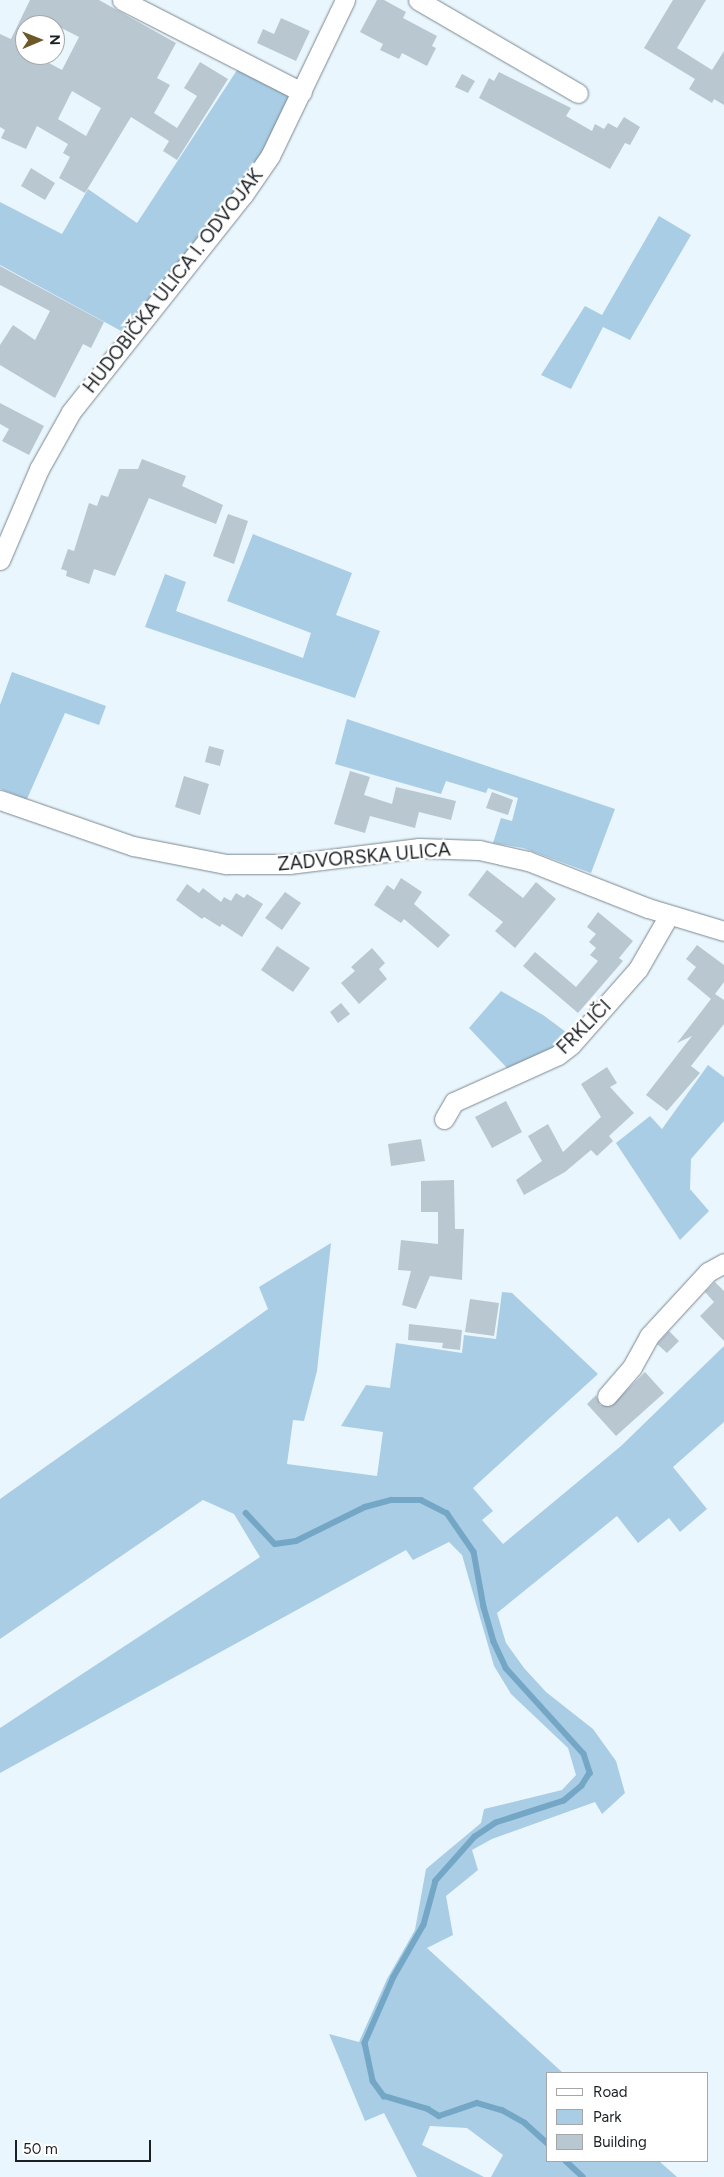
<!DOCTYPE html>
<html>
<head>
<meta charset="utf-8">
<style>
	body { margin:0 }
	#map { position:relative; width:724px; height:2177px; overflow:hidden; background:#eaf6fe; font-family:Figtree,sans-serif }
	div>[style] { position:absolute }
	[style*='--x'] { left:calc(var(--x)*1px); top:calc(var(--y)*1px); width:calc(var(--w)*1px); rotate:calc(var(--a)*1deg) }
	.green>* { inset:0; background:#a9cde5 }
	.stream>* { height:5.5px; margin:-2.75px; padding:0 2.75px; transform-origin:2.75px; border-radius:2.75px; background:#74a7c5 }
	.building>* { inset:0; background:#b9c7d0 }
	.roads { filter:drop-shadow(0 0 1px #7a8890) drop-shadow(0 0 1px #7a8890) }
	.street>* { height:19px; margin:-9.5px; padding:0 9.5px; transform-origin:9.5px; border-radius:9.5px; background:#fff }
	span { translate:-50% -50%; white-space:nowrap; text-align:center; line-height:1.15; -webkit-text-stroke:4.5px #fff; paint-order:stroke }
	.street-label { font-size:19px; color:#1b2024 }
	.legend { position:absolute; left:546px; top:2072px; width:162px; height:90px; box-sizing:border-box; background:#fff; border:1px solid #a4a6a7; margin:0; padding:6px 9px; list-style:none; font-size:15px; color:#1b2024 }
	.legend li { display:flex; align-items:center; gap:10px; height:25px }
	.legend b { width:25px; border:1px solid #a4a6a7 }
	.north { position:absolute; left:15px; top:15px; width:50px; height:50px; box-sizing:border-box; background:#fff; border:1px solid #a4a6a7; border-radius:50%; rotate:89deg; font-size:14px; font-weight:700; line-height:20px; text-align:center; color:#1b2024 }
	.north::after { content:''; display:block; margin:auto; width:18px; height:22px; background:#6d5827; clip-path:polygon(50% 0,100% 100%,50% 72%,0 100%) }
	.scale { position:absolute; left:15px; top:2140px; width:136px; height:22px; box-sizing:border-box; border:2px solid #1b2024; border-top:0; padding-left:6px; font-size:15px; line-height:18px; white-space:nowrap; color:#1b2024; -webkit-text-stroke:4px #fff; paint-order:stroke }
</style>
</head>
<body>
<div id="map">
	<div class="green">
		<i style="clip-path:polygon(239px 67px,287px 93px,288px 99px,264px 154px,123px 332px,0 265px,0 202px,62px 234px,88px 189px,137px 223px)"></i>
		<i style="clip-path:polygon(659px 216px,691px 235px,630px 340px,603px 327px,571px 389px,541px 375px,585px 306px,602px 315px)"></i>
		<i style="clip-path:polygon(253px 534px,352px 573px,336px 615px,380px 631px,355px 698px,145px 627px,165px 574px,186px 582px,176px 611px,303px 658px,311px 633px,227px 601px)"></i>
		<i style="clip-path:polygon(12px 672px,106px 706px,99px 725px,65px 713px,27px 799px,0 789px,0 705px)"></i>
		<i style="clip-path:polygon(347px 719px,615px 809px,591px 873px,523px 848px,493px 843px,501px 818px,512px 821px,518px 798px,488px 788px,486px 793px,446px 781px,441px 794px,335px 764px)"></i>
		<i style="clip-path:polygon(501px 991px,543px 1015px,570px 1035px,558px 1046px,508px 1069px,469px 1028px)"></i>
		<i style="clip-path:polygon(708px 1065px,724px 1077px,724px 1121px,691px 1159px,690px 1189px,709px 1211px,680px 1240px,616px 1143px,650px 1116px,662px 1129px)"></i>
		<i style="clip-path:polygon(331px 1243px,317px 1371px,304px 1421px,293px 1420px,287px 1464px,377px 1476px,383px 1432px,341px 1426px,366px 1385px,390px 1388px,396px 1343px,462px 1353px,464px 1335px,496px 1339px,502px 1292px,512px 1293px,598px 1374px,473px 1488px,493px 1511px,482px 1520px,503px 1544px,621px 1446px,724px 1346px,724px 1422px,673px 1467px,707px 1509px,680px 1532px,669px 1518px,638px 1543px,617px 1516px,497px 1613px,506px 1643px,524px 1668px,546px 1692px,593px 1729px,616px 1761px,625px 1793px,602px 1814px,595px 1802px,492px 1839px,472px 1850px,478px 1870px,446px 1896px,453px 1935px,427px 1948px,563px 2073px,548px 2073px,548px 2161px,659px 2161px,677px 2177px,491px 2177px,503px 2155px,467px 2128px,430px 2126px,422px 2145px,484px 2177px,417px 2177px,384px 2113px,365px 2121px,329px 2034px,359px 2042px,387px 1979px,415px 1930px,426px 1869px,481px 1823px,484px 1809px,562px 1790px,576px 1775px,568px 1748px,511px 1694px,494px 1666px,462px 1555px,449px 1542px,413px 1560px,406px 1550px,0 1773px,0 1728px,260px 1557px,234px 1514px,203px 1500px,0 1639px,0 1499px,268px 1309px,259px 1287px)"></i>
	</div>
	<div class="stream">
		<i style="--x:246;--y:1513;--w:42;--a:46.9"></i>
		<i style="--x:275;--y:1544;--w:21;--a:-8"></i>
		<i style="--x:296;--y:1541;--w:77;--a:-26.2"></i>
		<i style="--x:365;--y:1507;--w:27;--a:-15"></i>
		<i style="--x:391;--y:1500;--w:30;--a:0"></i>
		<i style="--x:421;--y:1500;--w:29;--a:27"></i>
		<i style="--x:447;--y:1513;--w:47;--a:55.3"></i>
		<i style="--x:474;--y:1552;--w:56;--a:79.7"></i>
		<i style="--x:484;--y:1607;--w:36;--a:74"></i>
		<i style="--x:494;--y:1642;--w:29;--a:65"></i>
		<i style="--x:506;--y:1668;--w:116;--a:47.8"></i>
		<i style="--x:584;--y:1754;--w:20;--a:72"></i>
		<i style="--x:590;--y:1773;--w:15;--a:122"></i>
		<i style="--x:582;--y:1786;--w:23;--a:140"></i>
		<i style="--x:564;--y:1801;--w:71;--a:162.1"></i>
		<i style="--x:496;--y:1823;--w:25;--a:146"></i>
		<i style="--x:475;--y:1837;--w:59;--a:131.6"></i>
		<i style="--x:436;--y:1881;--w:46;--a:105.3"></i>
		<i style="--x:424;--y:1925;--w:60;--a:120"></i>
		<i style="--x:394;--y:1977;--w:72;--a:113.7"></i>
		<i style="--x:365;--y:2043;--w:39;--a:78"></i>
		<i style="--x:373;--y:2081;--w:19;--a:54"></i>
		<i style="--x:384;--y:2096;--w:46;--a:16.5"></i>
		<i style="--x:428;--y:2109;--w:13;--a:32"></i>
		<i style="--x:439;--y:2116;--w:40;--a:-18.9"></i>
		<i style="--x:477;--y:2103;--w:26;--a:16"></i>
		<i style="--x:502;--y:2110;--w:26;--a:29"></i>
		<i style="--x:525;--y:2123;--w:31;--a:42"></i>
		<i style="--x:566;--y:2161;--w:23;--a:43"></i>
	</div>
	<div class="building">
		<i style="clip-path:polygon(evenodd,30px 0,99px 0,176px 43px,157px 78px,170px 85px,154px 113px,177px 128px,197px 96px,184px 88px,200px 62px,228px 79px,177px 160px,163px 151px,169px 141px,131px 117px,85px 193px,59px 178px,70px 157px,63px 153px,68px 144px,37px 126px,26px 149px,1px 138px,5px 130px,0 127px,0 34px,11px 39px,30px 0,42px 18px,79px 37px,62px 70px,34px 55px,25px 55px,25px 25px,39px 25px,42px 18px,30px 0,72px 91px,101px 108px,86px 136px,58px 119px,72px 91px)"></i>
		<i style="clip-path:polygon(377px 0,384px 0,406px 12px,403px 18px,437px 36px,432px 46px,436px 48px,427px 66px,402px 53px,399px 59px,380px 50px,383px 44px,360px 32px)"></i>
		<i style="clip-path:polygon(673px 0,706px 0,677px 48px,712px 70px,724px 51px,724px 105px,714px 99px,712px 103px,689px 89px,695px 79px,644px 48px)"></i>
		<i style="clip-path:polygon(281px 18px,310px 31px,296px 61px,257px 43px,263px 29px,274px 34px)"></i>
		<i style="clip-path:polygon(499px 72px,571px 108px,566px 116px,592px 131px,595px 124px,604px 129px,608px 123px,617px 128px,624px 117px,640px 127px,630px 145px,625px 143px,610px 169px,479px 98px,489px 78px,494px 81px)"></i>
		<i style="clip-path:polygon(462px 74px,475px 81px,468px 93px,455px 87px)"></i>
		<i style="clip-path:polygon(31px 168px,55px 183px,45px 200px,21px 186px)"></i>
		<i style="clip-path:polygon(0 266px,104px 322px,91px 348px,83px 344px,55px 398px,0 365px,0 345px,13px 325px,35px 340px,50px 311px,0 285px)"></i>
		<i style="clip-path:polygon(0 403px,44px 426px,29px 455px,2px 441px,9px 429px,0 424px)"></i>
		<i style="clip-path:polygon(142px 459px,186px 476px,182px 486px,223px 505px,216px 524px,149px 498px,115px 576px,94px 569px,89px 584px,66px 576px,67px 571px,61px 569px,68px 549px,74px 551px,89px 503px,97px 506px,101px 495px,108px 497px,119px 469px,138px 469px)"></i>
		<i style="clip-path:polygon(228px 514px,248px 521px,234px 564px,213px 556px)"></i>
		<i style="clip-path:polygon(209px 746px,224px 750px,220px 766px,205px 762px)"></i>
		<i style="clip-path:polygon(350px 771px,370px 777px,364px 795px,392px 804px,396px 787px,456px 801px,451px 820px,419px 812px,415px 828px,370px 816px,365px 833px,334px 824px)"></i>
		<i style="clip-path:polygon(184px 776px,209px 784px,200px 815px,175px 807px)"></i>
		<i style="clip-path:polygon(492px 792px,513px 800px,508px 815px,486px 808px)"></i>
		<i style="clip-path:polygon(487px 870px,523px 898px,536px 882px,556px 899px,515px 948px,495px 931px,503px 922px,468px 895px)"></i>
		<i style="clip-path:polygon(401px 878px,422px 892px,414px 904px,450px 935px,438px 948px,404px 919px,401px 923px,374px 905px,387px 885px,394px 890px)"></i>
		<i style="clip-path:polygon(187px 884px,199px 893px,203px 888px,221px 902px,224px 897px,231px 901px,236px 893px,244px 898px,247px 894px,263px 904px,242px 937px,222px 924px,220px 927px,204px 917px,202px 919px,176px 900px)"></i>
		<i style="clip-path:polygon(285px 892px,301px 903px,282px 930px,265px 918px)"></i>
		<i style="clip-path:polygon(598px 912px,633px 941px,619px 958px,623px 961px,578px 1013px,523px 966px,535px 952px,576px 987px,598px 961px,590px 955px,596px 948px,589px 942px,596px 934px,587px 927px)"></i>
		<i style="clip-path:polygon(697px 945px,724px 965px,724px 982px,715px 994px,724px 1000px,724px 1024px,691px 1066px,700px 1073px,667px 1111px,646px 1095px,692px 1036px,677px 1043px,711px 999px,687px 979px,696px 967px,686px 959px)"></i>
		<i style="clip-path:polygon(277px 946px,310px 968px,293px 992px,261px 970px)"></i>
		<i style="clip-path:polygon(372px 948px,385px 963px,379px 969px,387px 979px,359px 1004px,341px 983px,355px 971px,351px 967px)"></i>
		<i style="clip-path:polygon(341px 1003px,350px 1014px,338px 1023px,330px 1012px)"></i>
		<i style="clip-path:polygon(607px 1067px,617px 1083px,610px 1087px,634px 1113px,609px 1136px,613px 1141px,597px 1156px,591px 1150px,565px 1172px,524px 1195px,516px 1180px,542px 1161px,528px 1136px,548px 1124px,563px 1152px,601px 1117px,581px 1084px)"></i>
		<i style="clip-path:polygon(506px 1101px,522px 1132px,492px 1148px,475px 1117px)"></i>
		<i style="clip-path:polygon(421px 1139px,425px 1161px,391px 1166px,388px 1144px)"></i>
		<i style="clip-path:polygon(454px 1180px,455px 1229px,464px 1229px,462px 1280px,430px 1276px,416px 1309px,402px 1305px,411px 1271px,398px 1270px,401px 1240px,438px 1244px,438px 1212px,421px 1212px,421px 1181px)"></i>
		<i style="clip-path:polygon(715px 1282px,724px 1291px,724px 1341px,700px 1316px,714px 1302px,705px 1292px)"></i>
		<i style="clip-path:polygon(470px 1299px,499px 1303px,494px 1336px,465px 1332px)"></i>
		<i style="clip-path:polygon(409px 1324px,462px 1330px,460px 1350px,442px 1348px,443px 1343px,408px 1340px)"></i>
		<i style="clip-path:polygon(669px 1331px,679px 1341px,667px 1353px,657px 1344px)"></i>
		<i style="clip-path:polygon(645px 1372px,664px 1393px,616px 1436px,587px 1404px,596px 1395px,600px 1405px,611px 1406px)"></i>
	</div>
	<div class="roads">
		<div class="street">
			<i style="--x:122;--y:0;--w:202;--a:27.1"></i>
			<i style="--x:418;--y:0;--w:185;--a:30.2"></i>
			<i style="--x:0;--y:560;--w:99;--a:-66.8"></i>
			<i style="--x:39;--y:469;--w:65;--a:-60.7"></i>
			<i style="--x:71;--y:412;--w:277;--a:-51.6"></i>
			<i style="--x:243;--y:195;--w:47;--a:-55.3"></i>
			<i style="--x:270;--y:156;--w:173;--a:-64.3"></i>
			<i style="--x:0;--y:800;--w:141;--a:19.1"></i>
			<i style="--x:133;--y:846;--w:95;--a:11"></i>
			<i style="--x:226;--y:864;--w:63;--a:0"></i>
			<i style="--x:289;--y:864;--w:131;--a:-7"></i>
			<i style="--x:419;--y:848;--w:60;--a:1.9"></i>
			<i style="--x:479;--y:850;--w:50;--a:12.7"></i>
			<i style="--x:528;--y:861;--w:129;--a:21.4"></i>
			<i style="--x:648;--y:908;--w:79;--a:16.8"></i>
			<i style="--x:444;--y:1119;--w:20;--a:-60"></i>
			<i style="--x:454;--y:1102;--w:114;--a:-24.3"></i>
			<i style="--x:558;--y:1055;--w:16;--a:-38"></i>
			<i style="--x:571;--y:1045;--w:101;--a:-48.6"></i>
			<i style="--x:638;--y:969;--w:62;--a:-60.1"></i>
			<i style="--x:607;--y:1396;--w:38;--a:-49"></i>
			<i style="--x:632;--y:1367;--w:35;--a:-61"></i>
			<i style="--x:649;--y:1336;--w:87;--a:-47.3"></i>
			<i style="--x:708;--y:1272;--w:18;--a:-29"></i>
		</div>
	</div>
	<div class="street-label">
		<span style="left:173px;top:281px;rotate:-52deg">HUDOBIČKA ULICA I. ODVOJAK</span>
		<span style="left:364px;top:857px;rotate:-5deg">ZADVORSKA ULICA</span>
		<span style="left:584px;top:1027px;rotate:-45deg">FRKLIČI</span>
	</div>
	<ul class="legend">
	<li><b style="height:6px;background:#fff"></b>Road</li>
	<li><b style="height:14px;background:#a9cde5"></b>Park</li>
	<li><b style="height:14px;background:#b9c7d0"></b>Building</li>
	</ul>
	<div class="north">N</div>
	<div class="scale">50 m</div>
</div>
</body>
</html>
